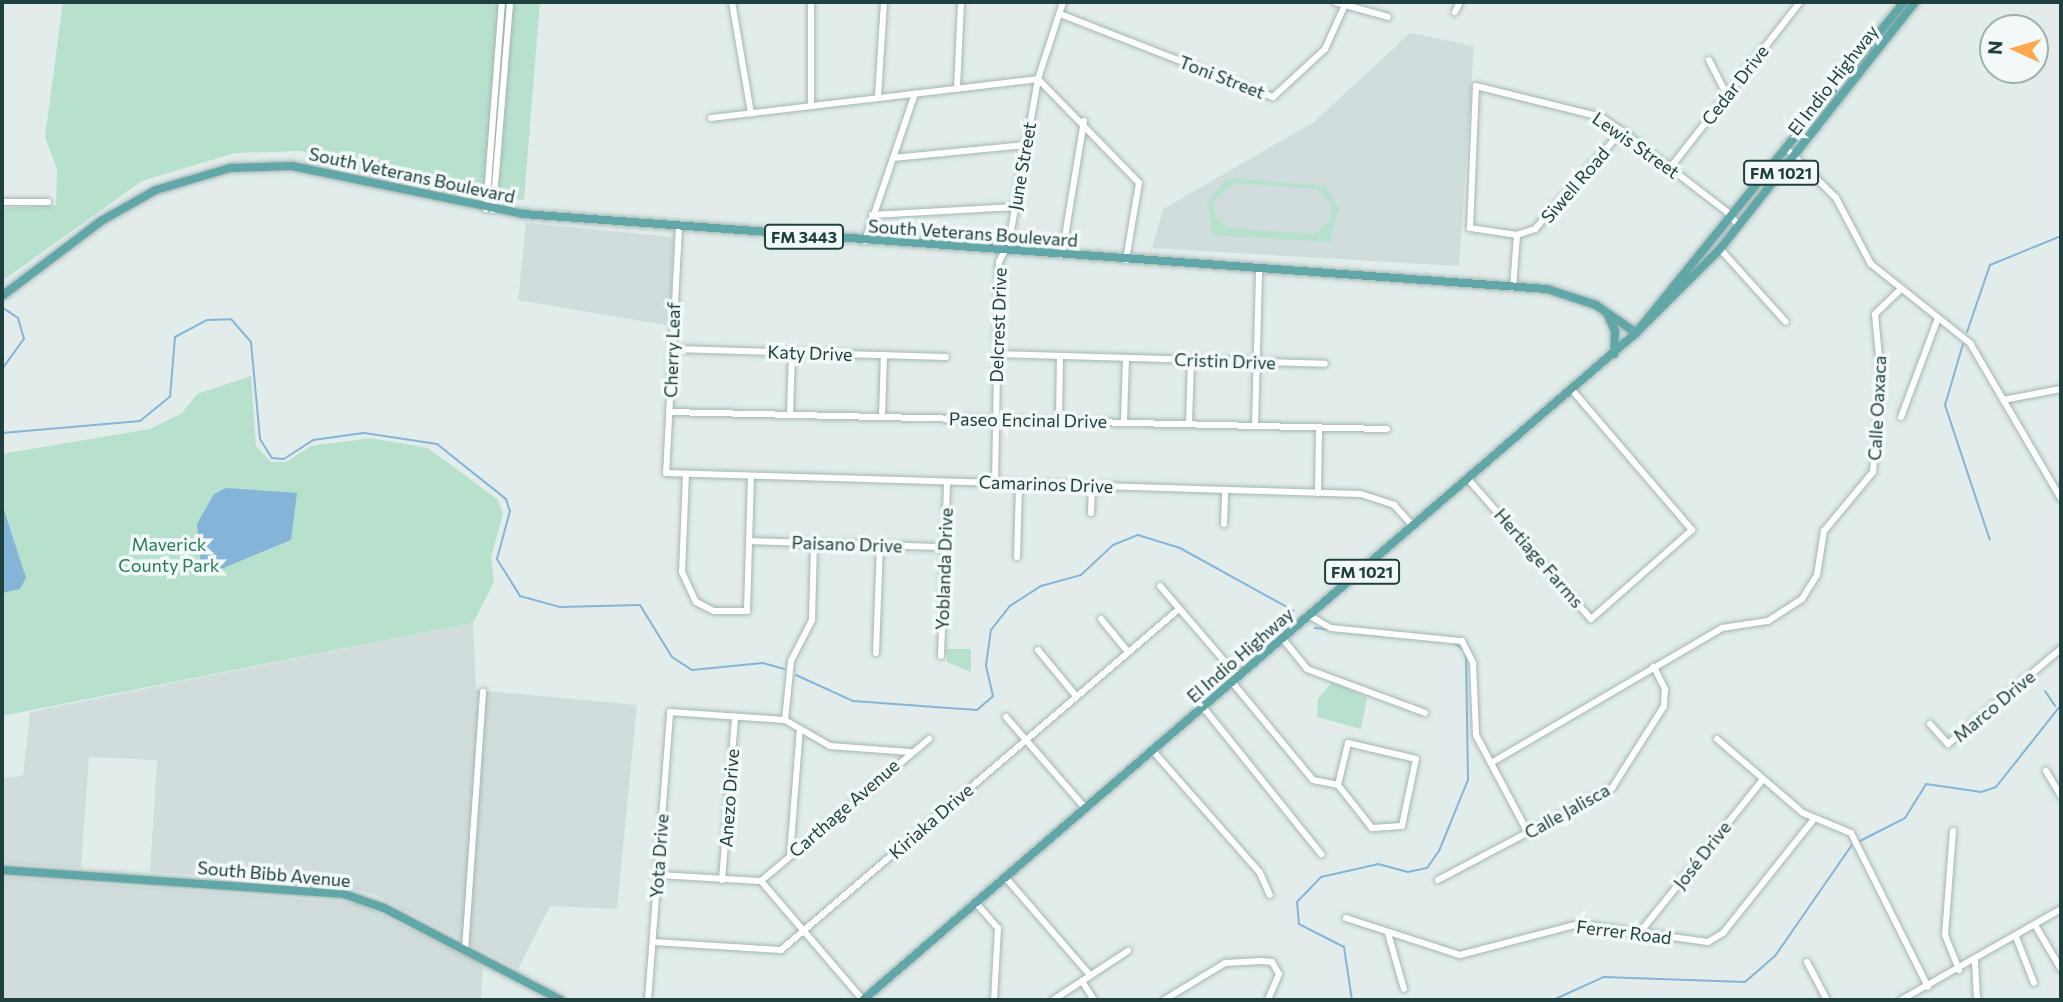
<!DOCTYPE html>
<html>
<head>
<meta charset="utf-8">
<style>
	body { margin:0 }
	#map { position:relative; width:2063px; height:1002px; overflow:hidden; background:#e2edeb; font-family:Commissioner,sans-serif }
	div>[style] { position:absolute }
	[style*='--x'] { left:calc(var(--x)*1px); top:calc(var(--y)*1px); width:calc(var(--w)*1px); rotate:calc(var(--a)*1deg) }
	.built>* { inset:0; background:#d0dddc }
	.green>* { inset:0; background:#b8e1cd }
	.water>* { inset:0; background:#84b5d8 }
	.stream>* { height:2px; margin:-1px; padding:0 1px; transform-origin:1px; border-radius:1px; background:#84b5d8 }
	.roads { filter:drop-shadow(0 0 2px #a4b6b4) drop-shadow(0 0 2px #a4b6b4) }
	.minor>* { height:6px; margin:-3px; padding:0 3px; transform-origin:3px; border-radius:3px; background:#fff }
	.major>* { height:8px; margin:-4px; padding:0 4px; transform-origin:4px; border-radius:4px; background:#62a7a7 }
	span { translate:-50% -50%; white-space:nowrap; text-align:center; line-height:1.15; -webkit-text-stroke:7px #f2f9f8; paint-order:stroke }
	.shield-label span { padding:2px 5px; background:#f2f9f8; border:2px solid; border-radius:5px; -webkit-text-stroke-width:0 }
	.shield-label { font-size:16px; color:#204040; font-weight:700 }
	.street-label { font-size:18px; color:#204040 }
	.park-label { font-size:18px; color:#267b5d }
	.frame { position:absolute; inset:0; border:4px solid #204040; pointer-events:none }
	.north { position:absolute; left:1979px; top:14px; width:70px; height:70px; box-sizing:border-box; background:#f2f9f8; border:2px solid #9eafae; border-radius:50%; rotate:274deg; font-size:19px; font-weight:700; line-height:28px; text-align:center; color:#204040 }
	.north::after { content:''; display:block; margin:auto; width:24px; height:32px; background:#ffa74e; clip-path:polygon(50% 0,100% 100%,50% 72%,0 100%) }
</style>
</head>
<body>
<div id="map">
	<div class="built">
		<i style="clip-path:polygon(1410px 33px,1474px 46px,1459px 266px,1152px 248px,1163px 209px,1314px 122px)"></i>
		<i style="clip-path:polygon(526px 223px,673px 237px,671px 326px,518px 300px)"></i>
		<i style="clip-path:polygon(473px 623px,476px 690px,637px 705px,617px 909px,550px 906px,518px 969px,376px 895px,331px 883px,150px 872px,157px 760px,89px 757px,81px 868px,2px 863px,2px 778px,23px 776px,30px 712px)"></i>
		<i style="clip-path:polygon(2px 877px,357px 903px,474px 960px,483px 968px,481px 1000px,2px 1000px)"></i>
	</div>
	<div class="green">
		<i style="clip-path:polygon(63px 2px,540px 2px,524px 200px,446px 190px,300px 151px,235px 153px,142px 181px,2px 281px,2px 208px,56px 205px,57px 169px,45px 137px)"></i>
		<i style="clip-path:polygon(evenodd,1228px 178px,1326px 186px,1339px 209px,1330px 242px,1212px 235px,1207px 201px,1228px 178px,1235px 183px,1317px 189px,1331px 204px,1331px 220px,1313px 234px,1228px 228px,1215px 216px,1213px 201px,1235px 183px)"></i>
		<i style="clip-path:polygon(251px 376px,256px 446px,271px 462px,286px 462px,311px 446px,370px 438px,428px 448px,497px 499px,503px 514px,491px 557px,494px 582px,473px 623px,2px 716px,2px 454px,150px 429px,182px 413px,197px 394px)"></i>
		<i style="clip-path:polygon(947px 649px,971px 649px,971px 672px,947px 662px)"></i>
		<i style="clip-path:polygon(1332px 682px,1367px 697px,1361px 729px,1317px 717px,1318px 699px)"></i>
	</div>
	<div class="water">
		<i style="clip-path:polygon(226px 488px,297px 493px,291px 540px,221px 569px,201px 567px,197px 524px,214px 494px)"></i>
		<i style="clip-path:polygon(2px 504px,26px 578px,20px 589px,2px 593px)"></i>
	</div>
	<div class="stream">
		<i style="--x:1967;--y:332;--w:71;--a:-71.1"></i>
		<i style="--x:1990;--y:265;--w:77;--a:-22.2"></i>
		<i style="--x:1963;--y:344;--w:64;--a:106.4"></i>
		<i style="--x:1945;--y:405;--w:142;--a:71.6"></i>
		<i style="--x:2;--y:369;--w:37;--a:-54"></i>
		<i style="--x:24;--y:339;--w:22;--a:-106"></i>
		<i style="--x:18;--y:318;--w:18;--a:-146"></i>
		<i style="--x:2;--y:433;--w:139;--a:-5"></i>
		<i style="--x:140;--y:421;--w:38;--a:-39"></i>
		<i style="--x:170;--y:397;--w:60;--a:-85.2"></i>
		<i style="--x:175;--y:337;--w:36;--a:-28"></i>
		<i style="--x:207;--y:320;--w:24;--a:-2"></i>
		<i style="--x:231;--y:319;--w:30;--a:49"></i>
		<i style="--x:251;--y:342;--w:97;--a:84.7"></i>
		<i style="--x:260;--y:439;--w:22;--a:58"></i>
		<i style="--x:272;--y:458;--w:12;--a:5"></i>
		<i style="--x:284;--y:459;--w:35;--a:-33"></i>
		<i style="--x:313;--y:440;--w:51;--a:-7.8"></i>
		<i style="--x:364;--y:433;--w:74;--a:8.6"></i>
		<i style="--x:437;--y:444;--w:88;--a:38.6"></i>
		<i style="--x:506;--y:499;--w:13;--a:72"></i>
		<i style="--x:510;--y:511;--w:50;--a:105.2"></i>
		<i style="--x:497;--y:559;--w:44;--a:58.1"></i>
		<i style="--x:520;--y:596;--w:41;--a:15.4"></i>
		<i style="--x:560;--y:607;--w:80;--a:-1.4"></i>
		<i style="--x:640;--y:605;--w:61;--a:58.4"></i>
		<i style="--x:672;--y:657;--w:24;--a:33"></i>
		<i style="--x:692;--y:670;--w:71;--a:-5.6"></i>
		<i style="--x:763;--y:663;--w:22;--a:16"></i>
		<i style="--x:1315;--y:628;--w:68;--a:6.7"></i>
		<i style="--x:1454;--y:643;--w:12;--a:35"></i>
		<i style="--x:796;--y:675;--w:63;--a:24.5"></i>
		<i style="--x:853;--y:701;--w:124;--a:4.2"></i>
		<i style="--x:977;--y:710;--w:21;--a:-41"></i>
		<i style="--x:993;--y:696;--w:32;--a:-103"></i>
		<i style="--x:986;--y:665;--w:35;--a:-82"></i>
		<i style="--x:991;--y:630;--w:31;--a:-52"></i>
		<i style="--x:1010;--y:606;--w:37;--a:-33"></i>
		<i style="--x:1041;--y:586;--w:41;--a:-15.4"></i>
		<i style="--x:1081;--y:575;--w:44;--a:-43.2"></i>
		<i style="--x:1113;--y:545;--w:27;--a:-22"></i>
		<i style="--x:1138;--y:535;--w:44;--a:17.2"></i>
		<i style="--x:1180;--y:548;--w:130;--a:28.9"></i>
		<i style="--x:2045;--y:691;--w:18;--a:56"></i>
		<i style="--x:1860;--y:841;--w:51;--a:-27.1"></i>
		<i style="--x:1905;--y:818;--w:40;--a:-58"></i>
		<i style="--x:1926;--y:784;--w:56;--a:8.3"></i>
		<i style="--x:1981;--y:792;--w:16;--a:-18"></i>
		<i style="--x:1996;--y:787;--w:105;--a:-51.6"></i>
		<i style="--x:1352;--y:1000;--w:54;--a:-98.6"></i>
		<i style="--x:1344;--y:947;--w:51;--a:-152.9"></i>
		<i style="--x:1299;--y:924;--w:22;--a:-95"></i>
		<i style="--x:1297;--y:902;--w:35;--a:-46"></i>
		<i style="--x:1321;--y:877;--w:58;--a:-12.8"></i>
		<i style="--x:1378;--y:864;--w:31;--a:15"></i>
		<i style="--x:1408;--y:872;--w:19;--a:-12"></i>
		<i style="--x:1427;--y:868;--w:21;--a:-55"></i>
		<i style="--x:1439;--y:851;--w:77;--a:-67.8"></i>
		<i style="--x:1468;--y:780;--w:125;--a:-90.9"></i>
		<i style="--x:1455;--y:1000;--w:38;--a:0"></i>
		<i style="--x:1553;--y:1000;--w:56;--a:-24.3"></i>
		<i style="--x:1604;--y:977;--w:141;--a:2"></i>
		<i style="--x:1745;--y:982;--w:40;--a:-41"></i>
		<i style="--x:1775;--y:956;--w:135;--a:-55.3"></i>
	</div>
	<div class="roads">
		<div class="minor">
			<i style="--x:732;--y:2;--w:113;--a:80.3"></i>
			<i style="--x:811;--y:2;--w:104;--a:90"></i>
			<i style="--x:1335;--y:2;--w:55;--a:15.8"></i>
			<i style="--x:1455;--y:12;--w:11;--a:-63"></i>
			<i style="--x:1060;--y:14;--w:229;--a:21.3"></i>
			<i style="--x:1273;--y:97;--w:71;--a:-42.7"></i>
			<i style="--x:1325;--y:49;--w:48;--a:-65.6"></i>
			<i style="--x:1709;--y:60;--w:39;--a:63"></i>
			<i style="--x:957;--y:88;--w:86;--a:-87.3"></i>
			<i style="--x:878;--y:97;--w:95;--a:-86.4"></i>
			<i style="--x:711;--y:118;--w:329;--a:-6.8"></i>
			<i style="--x:1038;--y:79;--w:145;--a:45.8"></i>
			<i style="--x:1139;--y:183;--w:78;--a:99.6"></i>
			<i style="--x:1622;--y:131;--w:131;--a:131.6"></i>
			<i style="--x:1535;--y:229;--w:19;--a:162"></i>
			<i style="--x:1517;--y:235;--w:48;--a:-171.5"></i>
			<i style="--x:1470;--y:228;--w:142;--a:-87.6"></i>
			<i style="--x:1476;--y:86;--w:129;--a:13.9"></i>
			<i style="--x:1601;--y:117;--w:25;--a:34"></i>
			<i style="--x:1622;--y:131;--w:133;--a:37.6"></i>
			<i style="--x:1727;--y:212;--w:18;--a:49"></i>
			<i style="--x:1788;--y:150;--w:68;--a:45"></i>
			<i style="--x:1836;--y:198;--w:75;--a:62.1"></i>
			<i style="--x:1871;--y:264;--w:127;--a:38.6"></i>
			<i style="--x:1970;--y:343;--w:181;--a:59.7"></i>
			<i style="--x:893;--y:158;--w:133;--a:-5.6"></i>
			<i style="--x:1670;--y:168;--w:211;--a:-51.9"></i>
			<i style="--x:2;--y:202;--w:46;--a:0"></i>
			<i style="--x:486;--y:209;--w:208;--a:-85.6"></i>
			<i style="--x:493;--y:210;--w:209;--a:-85.3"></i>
			<i style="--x:872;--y:215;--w:143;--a:-3.2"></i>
			<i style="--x:679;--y:227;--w:246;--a:93"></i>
			<i style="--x:666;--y:473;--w:695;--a:1.73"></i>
			<i style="--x:1361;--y:494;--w:35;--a:18"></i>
			<i style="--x:1394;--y:505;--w:28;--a:48"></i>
			<i style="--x:865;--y:241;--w:156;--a:-71.3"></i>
			<i style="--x:1720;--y:249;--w:98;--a:47.9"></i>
			<i style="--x:1062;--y:255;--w:136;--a:-80.7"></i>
			<i style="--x:1513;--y:288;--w:53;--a:-85.7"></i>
			<i style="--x:674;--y:349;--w:272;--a:1.7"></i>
			<i style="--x:997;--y:354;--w:328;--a:1.7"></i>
			<i style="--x:2003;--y:400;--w:59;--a:-10.7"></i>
			<i style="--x:669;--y:412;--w:718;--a:1.36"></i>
			<i style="--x:790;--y:415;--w:63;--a:-88.2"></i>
			<i style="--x:882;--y:417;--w:62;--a:-88.2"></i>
			<i style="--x:1901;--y:417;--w:106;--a:-69.5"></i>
			<i style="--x:1059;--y:419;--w:63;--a:-89.1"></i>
			<i style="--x:1124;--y:421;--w:63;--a:-88.2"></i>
			<i style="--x:1189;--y:423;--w:63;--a:-88.2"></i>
			<i style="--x:1255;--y:425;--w:154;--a:-88.5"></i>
			<i style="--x:686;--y:474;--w:98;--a:92.3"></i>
			<i style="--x:682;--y:572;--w:33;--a:65"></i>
			<i style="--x:696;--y:602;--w:20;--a:27"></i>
			<i style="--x:714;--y:611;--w:33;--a:0"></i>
			<i style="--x:747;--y:611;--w:135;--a:-88.3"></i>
			<i style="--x:1468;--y:479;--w:186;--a:48.7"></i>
			<i style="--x:1591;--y:619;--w:135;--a:-41.4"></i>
			<i style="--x:1692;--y:530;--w:184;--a:-130.6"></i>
			<i style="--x:995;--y:483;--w:221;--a:-89"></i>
			<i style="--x:999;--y:262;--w:22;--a:-63"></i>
			<i style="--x:1009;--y:242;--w:166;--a:-79.9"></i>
			<i style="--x:1038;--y:79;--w:81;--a:-72"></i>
			<i style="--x:1318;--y:493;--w:66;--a:-89.1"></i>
			<i style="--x:1091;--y:513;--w:27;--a:-88"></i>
			<i style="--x:1224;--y:524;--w:33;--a:-88"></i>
			<i style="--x:750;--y:541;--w:194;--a:1.8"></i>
			<i style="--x:1017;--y:557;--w:73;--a:-88.4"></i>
			<i style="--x:1160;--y:586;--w:120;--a:49.4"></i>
			<i style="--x:1310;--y:616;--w:24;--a:30"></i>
			<i style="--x:1331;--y:628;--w:132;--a:5.7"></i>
			<i style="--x:1462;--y:641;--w:25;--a:63"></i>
			<i style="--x:1473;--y:663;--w:72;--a:87.6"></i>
			<i style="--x:1476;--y:735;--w:111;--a:62"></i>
			<i style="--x:1101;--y:619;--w:43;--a:50.7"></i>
			<i style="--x:1283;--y:639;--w:38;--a:51"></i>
			<i style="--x:1307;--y:669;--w:126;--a:20.4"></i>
			<i style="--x:1038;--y:650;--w:60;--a:50.4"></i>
			<i style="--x:876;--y:653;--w:108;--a:-87.9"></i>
			<i style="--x:941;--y:656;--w:174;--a:-88"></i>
			<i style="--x:1232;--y:682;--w:127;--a:50.4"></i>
			<i style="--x:1313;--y:780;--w:25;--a:11"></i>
			<i style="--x:1338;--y:785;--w:55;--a:51.7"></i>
			<i style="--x:1372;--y:828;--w:30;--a:-4"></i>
			<i style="--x:1402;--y:826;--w:68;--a:-78.2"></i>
			<i style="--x:1416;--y:759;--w:70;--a:-166.8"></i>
			<i style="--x:1348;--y:743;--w:43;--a:103.4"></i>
			<i style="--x:1203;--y:707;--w:189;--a:51.2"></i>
			<i style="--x:1006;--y:717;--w:121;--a:49"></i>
			<i style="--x:785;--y:720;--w:59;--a:-84.2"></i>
			<i style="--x:791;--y:661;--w:46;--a:-62.9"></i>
			<i style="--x:812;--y:620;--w:77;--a:-88.5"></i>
			<i style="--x:1930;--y:724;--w:27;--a:48"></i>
			<i style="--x:1948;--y:744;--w:148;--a:-40.1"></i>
			<i style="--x:1717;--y:739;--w:113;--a:40.7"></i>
			<i style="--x:1803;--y:813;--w:52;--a:22.6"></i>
			<i style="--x:1851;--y:833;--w:172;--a:63.4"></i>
			<i style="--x:1153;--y:751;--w:162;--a:48.7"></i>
			<i style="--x:1260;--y:873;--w:24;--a:66"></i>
			<i style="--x:1491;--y:763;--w:268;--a:-30.3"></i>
			<i style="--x:1722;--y:628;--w:47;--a:-8.7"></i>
			<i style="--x:1768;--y:621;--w:40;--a:-32.9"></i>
			<i style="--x:1802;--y:599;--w:28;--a:-58"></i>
			<i style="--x:1817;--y:575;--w:45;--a:-81"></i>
			<i style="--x:1824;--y:531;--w:77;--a:-50.3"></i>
			<i style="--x:1873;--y:472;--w:94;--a:-85.1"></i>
			<i style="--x:1881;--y:378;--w:64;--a:-95.4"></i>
			<i style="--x:1875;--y:314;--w:36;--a:-44"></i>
			<i style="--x:2046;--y:771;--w:29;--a:59"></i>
			<i style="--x:1953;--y:831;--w:104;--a:94.4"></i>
			<i style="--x:1945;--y:935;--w:38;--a:68"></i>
			<i style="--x:790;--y:855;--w:126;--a:-85.5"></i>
			<i style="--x:657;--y:875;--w:104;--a:3.3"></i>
			<i style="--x:761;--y:881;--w:157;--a:49.4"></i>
			<i style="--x:1005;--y:877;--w:130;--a:49.1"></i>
			<i style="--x:722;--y:880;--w:164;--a:-85.4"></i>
			<i style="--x:1438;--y:880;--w:197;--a:-27.9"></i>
			<i style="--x:1612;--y:788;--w:97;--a:-57.6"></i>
			<i style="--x:1664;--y:706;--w:17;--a:-87"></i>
			<i style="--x:1665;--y:689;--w:25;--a:-117"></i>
			<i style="--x:761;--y:881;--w:220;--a:-40.2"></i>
			<i style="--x:976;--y:903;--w:33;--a:49"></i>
			<i style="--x:998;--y:928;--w:72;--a:93.2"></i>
			<i style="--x:1346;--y:918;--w:120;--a:18"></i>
			<i style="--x:1460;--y:955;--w:122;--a:-14.7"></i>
			<i style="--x:1578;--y:924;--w:131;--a:7.9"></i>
			<i style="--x:1708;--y:942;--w:17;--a:-31"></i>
			<i style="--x:1723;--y:933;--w:146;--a:-51.4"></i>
			<i style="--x:2035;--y:925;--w:51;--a:59.4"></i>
			<i style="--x:1641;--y:931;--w:195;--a:-51.2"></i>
			<i style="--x:1388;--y:933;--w:58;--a:74.1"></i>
			<i style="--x:2016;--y:937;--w:49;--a:68.6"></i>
			<i style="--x:653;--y:942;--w:128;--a:3.6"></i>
			<i style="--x:781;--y:950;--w:524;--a:-40.59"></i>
			<i style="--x:465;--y:950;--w:259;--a:-86"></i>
			<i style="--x:1975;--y:961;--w:39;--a:87"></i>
			<i style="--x:1807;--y:962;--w:43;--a:62.2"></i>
			<i style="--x:1082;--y:981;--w:22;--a:58"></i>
			<i style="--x:648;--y:1000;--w:289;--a:-85.6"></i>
			<i style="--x:670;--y:712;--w:115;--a:4"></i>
			<i style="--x:785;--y:720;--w:52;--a:30"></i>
			<i style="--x:830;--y:746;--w:80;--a:4.3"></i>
			<i style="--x:1053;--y:1000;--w:90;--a:-33.2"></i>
			<i style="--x:1164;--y:1000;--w:71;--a:-31.2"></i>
			<i style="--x:1225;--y:963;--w:37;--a:-3"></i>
			<i style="--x:1262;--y:961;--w:10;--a:6"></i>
			<i style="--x:1272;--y:962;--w:14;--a:60"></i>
			<i style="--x:1279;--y:974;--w:28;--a:113"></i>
			<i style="--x:1901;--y:1000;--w:184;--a:-29.6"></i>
		</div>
		<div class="major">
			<i style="--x:2;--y:296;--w:124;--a:-37.1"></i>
			<i style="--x:101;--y:221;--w:63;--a:-29.4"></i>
			<i style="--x:156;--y:190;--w:77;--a:-16.6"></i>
			<i style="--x:230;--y:168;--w:62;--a:-1.8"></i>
			<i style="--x:292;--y:166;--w:236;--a:11.7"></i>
			<i style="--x:523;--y:214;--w:1027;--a:4.19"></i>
			<i style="--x:1547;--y:289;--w:52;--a:18.1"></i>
			<i style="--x:1596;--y:305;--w:49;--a:35"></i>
			<i style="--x:1607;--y:313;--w:20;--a:66"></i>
			<i style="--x:1615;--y:331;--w:23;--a:92"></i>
			<i style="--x:1636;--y:333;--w:119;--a:-45"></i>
			<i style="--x:1720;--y:249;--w:315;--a:-51.7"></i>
			<i style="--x:2;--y:870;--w:343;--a:4"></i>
			<i style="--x:344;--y:894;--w:42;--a:19.3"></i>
			<i style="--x:384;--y:908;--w:199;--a:27.5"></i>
			<i style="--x:863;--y:1000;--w:1021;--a:-40.79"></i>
			<i style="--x:1636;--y:333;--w:426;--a:-51"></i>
		</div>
	</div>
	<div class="shield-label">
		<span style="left:1781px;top:173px">FM 1021</span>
		<span style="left:804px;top:237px">FM 3443</span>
		<span style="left:1362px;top:572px">FM 1021</span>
	</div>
	<div class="street-label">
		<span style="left:1222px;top:77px;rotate:21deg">Toni Street</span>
		<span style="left:1833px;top:80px;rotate:-52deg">El Indio Highway</span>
		<span style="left:1735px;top:85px;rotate:-52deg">Cedar Drive</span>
		<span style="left:1636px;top:145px;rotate:35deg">Lewis Street</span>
		<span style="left:1022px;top:166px;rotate:-80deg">June Street</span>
		<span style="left:412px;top:175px;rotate:12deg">South Veterans Boulevard</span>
		<span style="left:1575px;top:185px;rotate:-49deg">Siwell Road</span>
		<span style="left:973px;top:233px;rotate:4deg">South Veterans Boulevard</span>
		<span style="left:998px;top:325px;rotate:-88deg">Delcrest Drive</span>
		<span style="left:672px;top:350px;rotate:-88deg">Cherry Leaf</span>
		<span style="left:810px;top:353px;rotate:2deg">Katy Drive</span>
		<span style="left:1225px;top:361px;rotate:2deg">Cristin Drive</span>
		<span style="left:1877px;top:408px;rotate:-87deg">Calle Oaxaca</span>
		<span style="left:1028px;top:420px;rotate:1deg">Paseo Encinal Drive</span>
		<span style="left:1046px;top:484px;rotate:2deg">Camarinos Drive</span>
		<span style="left:847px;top:544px;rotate:2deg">Paisano Drive</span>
		<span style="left:1539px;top:558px;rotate:49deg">Hertiage Farms</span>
		<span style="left:944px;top:569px;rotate:-88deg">Yoblanda Drive</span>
		<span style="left:1240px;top:655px;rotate:-41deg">El Indio Highway</span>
		<span style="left:1994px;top:706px;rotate:-40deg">Marco Drive</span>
		<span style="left:729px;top:798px;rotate:-86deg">Anezo Drive</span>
		<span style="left:844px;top:808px;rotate:-41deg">Carthage Avenue</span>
		<span style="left:1567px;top:811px;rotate:-29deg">Calle Jalisca</span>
		<span style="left:931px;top:821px;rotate:-41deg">Kiriaka Drive</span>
		<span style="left:1702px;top:855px;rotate:-52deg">José Drive</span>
		<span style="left:659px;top:856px;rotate:-86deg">Yota Drive</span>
		<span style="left:274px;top:874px;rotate:5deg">South Bibb Avenue</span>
		<span style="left:1624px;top:932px;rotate:7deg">Ferrer Road</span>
	</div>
	<div class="park-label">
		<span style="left:169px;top:555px">Maverick<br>County Park</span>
	</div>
	<div class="frame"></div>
	<div class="north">N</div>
</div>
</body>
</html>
